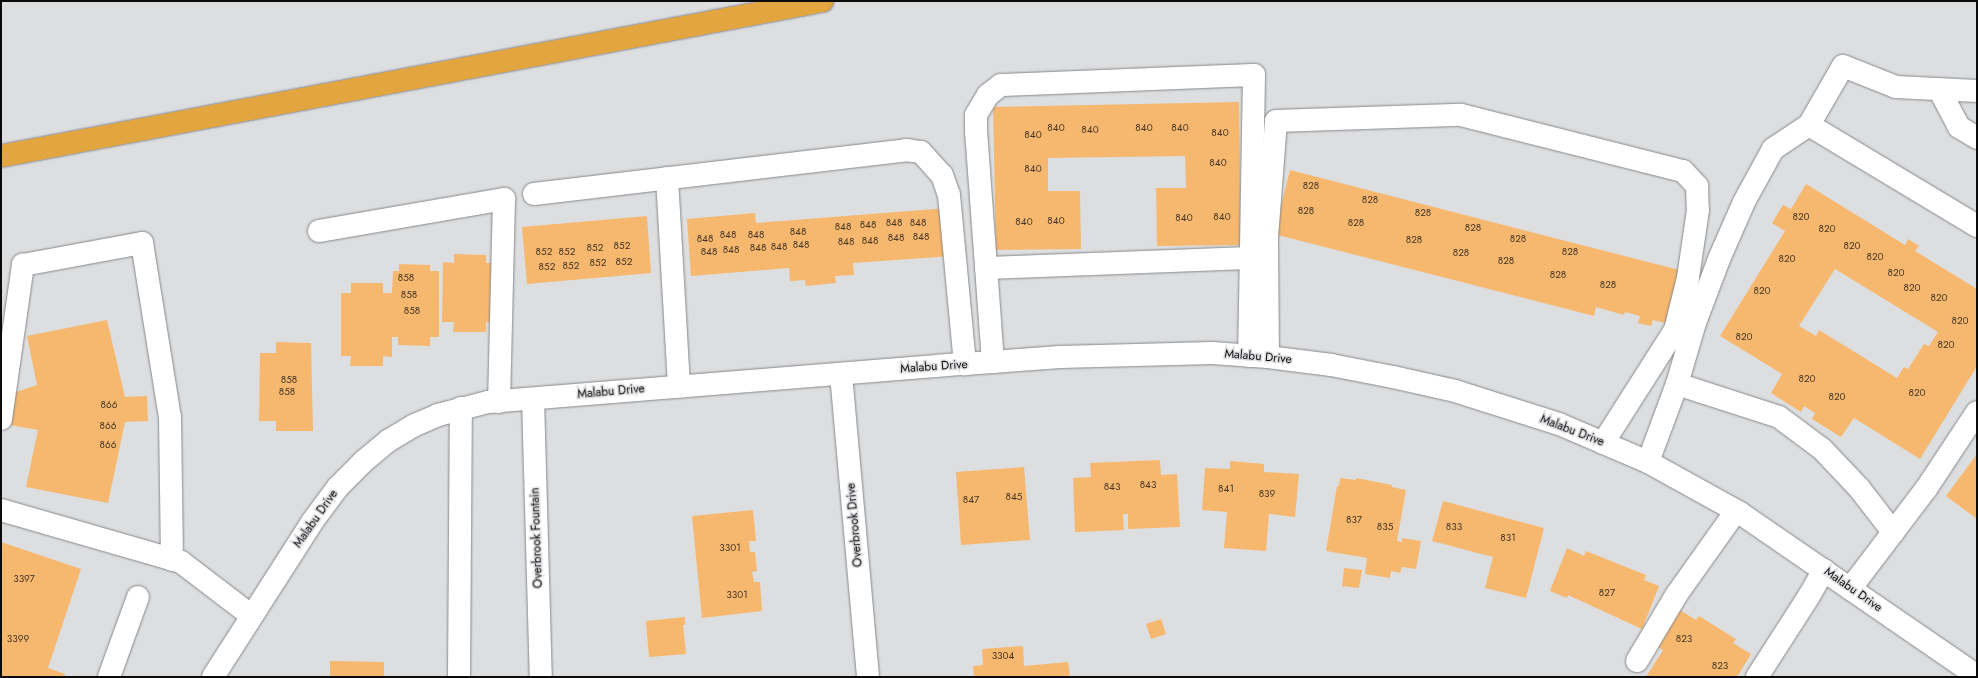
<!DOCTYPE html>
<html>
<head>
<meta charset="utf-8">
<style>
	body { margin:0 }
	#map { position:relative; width:1978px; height:678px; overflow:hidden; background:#dddee0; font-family:Jost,sans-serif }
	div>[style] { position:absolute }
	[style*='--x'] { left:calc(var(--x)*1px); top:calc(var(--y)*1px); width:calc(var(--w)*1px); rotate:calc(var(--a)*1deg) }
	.building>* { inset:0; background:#f6b86f }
	.roads { filter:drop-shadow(0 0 1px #87888a) drop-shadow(0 0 1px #87888a) }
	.minor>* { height:22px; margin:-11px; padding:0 11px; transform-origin:11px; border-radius:11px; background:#fff }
	.highway>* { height:22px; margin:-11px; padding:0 11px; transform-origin:11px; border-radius:11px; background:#e2a540 }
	span { translate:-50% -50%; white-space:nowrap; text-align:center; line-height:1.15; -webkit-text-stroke:3px #dddee0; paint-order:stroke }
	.number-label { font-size:10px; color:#463625 }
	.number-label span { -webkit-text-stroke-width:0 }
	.street-label { font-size:12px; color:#0b0b0c }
	.frame { position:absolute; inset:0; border:2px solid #0b0b0c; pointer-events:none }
</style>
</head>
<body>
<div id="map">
	<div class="building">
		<i style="clip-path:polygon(1239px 102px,1241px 245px,1157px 246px,1156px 188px,1186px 188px,1185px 156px,1048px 158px,1048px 191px,1080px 191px,1081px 249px,996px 250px,993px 107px)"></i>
		<i style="clip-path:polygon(1290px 170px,1683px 271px,1669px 324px,1653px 320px,1651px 326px,1638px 323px,1640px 316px,1625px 312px,1624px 315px,1596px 307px,1594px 316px,1274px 234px)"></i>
		<i style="clip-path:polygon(evenodd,1806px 184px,1905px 245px,1908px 239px,1919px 246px,1915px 251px,1977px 289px,1977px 366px,1920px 459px,1854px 418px,1841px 437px,1812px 419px,1815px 413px,1804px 406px,1801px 412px,1771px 393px,1782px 374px,1720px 336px,1785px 231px,1772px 223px,1783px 205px,1791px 209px,1806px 184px,1835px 269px,1938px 332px,1929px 346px,1924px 344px,1908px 369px,1904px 367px,1897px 378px,1819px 330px,1816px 336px,1799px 326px,1835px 269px)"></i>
		<i style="clip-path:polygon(948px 208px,952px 256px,853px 263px,854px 275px,835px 276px,836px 283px,806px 286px,805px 280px,790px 281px,789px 268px,691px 276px,687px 219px,755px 213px,756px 223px)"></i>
		<i style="clip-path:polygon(647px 216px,651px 273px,527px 284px,522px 227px)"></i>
		<i style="clip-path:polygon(454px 254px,486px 255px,486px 263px,495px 263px,495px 323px,486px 322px,486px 332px,453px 332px,454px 322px,442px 322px,443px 262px,454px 263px)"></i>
		<i style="clip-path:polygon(399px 264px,430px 265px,430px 271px,439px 271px,439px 337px,430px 337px,430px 346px,398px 345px,398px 337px,392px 337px,392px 357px,383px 356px,383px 366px,350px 366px,351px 356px,341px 356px,341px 293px,351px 293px,351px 283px,383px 283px,383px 293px,392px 293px,393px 271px,399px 271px)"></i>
		<i style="clip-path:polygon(107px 320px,125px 397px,147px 396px,148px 421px,125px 422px,108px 503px,26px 487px,38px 430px,10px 425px,16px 392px,37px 385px,27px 336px)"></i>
		<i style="clip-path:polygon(276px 342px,311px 343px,313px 431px,276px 431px,276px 421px,259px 421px,260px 353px,276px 353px)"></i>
		<i style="clip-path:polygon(1977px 454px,1977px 519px,1946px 496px)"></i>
		<i style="clip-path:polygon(1160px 460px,1161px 475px,1177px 474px,1180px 527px,1128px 529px,1128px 514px,1123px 514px,1124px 530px,1075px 532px,1073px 478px,1091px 477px,1090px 463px)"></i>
		<i style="clip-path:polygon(1230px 461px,1264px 464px,1264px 472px,1299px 474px,1295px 517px,1269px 514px,1266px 551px,1224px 548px,1227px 512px,1202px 510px,1205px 468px,1230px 469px)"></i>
		<i style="clip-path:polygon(1024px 467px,1030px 540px,961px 545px,956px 472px)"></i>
		<i style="clip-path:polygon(1340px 478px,1356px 480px,1356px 478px,1392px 485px,1392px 487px,1406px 490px,1397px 541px,1402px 542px,1402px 538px,1421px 541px,1416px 569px,1402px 567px,1400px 573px,1391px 571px,1390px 578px,1365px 574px,1367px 558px,1326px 551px,1337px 486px,1339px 486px)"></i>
		<i style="clip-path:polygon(1443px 501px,1544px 528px,1526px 598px,1485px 588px,1493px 557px,1432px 541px)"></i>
		<i style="clip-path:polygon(753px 510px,756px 541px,749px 541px,750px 552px,755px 552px,757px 571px,752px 572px,754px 582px,760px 582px,762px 611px,702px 618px,692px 516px)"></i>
		<i style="clip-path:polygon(1px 542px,81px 569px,48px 668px,65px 674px,64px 677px,1px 677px)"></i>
		<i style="clip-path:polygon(1567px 548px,1584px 556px,1586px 551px,1646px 575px,1644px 580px,1659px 586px,1642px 629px,1568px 595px,1567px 598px,1550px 591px)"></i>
		<i style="clip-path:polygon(1344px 568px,1362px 570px,1359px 588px,1342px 586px)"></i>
		<i style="clip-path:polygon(1675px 607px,1696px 620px,1699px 616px,1736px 639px,1733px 643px,1751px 654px,1737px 677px,1646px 677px,1663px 650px,1653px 644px)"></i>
		<i style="clip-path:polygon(685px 617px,685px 625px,683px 625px,686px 654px,649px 657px,646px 621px)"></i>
		<i style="clip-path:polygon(1161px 619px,1166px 634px,1151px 639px,1146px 624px)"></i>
		<i style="clip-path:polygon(1023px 646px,1024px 666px,1068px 662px,1070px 677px,974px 677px,973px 666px,983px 665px,982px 649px)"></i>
		<i style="clip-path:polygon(330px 661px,384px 662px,384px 677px,330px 677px)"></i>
	</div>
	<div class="roads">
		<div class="minor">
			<i style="--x:1939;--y:89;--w:43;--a:62.2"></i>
			<i style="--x:1959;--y:127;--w:21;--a:31"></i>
			<i style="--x:1977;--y:91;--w:81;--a:-177.2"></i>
			<i style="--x:1896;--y:87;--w:57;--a:-158.4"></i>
			<i style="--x:1843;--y:66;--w:68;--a:120"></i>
			<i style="--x:1809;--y:125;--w:196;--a:31"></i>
			<i style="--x:667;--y:178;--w:209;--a:86.7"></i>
			<i style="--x:534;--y:194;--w:375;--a:-6.7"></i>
			<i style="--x:906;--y:150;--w:15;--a:8"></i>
			<i style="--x:921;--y:152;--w:31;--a:48"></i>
			<i style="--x:942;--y:175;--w:21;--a:71"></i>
			<i style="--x:949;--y:195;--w:170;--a:84.6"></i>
			<i style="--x:319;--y:231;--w:188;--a:-9.8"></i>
			<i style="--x:504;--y:199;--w:203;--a:91.4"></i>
			<i style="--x:986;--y:268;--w:265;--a:-2.2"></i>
			<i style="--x:1268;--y:357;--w:119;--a:-90.5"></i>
			<i style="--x:1267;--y:238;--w:117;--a:-85.6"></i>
			<i style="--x:1276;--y:121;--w:185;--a:-1.9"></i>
			<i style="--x:1461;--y:115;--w:229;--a:14.2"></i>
			<i style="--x:1683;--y:171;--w:21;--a:47"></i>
			<i style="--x:1697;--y:186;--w:24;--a:88"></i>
			<i style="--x:1698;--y:210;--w:69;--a:98.4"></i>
			<i style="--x:1688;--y:278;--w:54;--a:104"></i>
			<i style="--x:1675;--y:330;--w:134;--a:122.5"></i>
			<i style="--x:993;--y:362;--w:231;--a:-94.2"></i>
			<i style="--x:976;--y:132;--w:17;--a:-90"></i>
			<i style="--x:976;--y:115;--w:23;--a:-59"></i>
			<i style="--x:988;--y:95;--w:16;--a:-38"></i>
			<i style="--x:1001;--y:85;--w:253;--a:-2.3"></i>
			<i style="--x:1254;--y:75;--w:281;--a:91"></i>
			<i style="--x:841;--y:374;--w:304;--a:84.9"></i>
			<i style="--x:1677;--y:384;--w:107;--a:17.9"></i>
			<i style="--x:1779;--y:417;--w:54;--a:36.7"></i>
			<i style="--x:1822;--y:449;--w:54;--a:46.5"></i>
			<i style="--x:1859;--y:488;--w:56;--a:52.3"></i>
			<i style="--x:533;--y:399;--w:278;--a:88.4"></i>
			<i style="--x:1;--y:419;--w:156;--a:-81.9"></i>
			<i style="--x:23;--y:265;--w:121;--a:-10.5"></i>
			<i style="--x:142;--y:243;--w:176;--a:80.9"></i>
			<i style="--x:170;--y:417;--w:143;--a:89.2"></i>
			<i style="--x:1648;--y:462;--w:83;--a:-69.6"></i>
			<i style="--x:1677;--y:384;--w:64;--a:-73.6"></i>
			<i style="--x:1695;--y:323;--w:68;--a:-69.4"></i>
			<i style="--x:1719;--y:259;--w:62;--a:-66.3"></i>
			<i style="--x:1744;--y:202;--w:60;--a:-61.3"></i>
			<i style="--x:1773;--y:149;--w:43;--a:-33.7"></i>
			<i style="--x:1;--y:510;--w:187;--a:16.1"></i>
			<i style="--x:181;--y:562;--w:89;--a:37.3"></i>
			<i style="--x:1850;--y:589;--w:126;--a:-52.8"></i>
			<i style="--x:1926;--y:489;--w:92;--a:-56.5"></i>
			<i style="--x:1637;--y:661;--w:78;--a:-59.2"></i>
			<i style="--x:1677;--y:594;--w:102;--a:-54.6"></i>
			<i style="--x:109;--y:677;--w:85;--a:-70.1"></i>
			<i style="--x:213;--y:677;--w:184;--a:-57.4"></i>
			<i style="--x:312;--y:522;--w:44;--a:-53.4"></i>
			<i style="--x:338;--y:487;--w:37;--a:-45"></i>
			<i style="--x:364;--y:461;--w:31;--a:-40"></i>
			<i style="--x:388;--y:441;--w:31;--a:-31"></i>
			<i style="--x:415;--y:425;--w:25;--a:-23"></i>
			<i style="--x:438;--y:415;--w:52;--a:-14.6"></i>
			<i style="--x:488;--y:402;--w:479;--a:-4.6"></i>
			<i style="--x:965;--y:364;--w:95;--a:-4.2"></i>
			<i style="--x:1060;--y:357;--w:152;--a:-1.5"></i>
			<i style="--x:1212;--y:353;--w:56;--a:4.1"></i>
			<i style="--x:1268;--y:357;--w:64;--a:7.2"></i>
			<i style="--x:1331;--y:365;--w:63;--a:11"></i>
			<i style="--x:1393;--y:377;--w:64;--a:12.7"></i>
			<i style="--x:1455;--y:391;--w:109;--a:17.6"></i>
			<i style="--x:1559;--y:424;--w:97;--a:23.1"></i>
			<i style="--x:1648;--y:462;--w:105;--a:29"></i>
			<i style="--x:1740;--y:513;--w:288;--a:34.5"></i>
			<i style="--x:459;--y:677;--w:269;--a:-89.6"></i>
			<i style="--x:1757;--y:677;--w:96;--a:-57.3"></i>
			<i style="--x:1809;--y:596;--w:30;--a:-60"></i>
		</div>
		<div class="highway">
			<i style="--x:1;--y:156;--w:836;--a:-10.69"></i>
		</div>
	</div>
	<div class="number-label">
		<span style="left:1056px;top:128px">840</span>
		<span style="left:1144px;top:128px">840</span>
		<span style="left:1180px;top:128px">840</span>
		<span style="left:1090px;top:130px">840</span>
		<span style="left:1220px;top:133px">840</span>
		<span style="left:1033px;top:135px">840</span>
		<span style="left:1218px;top:163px">840</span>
		<span style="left:1033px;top:169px">840</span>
		<span style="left:1311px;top:186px">828</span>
		<span style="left:1370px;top:200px">828</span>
		<span style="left:1306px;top:211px">828</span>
		<span style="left:1423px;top:213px">828</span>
		<span style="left:1222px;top:217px">840</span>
		<span style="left:1801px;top:217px">820</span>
		<span style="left:1184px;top:218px">840</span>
		<span style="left:1056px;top:221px">840</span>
		<span style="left:1024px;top:222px">840</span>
		<span style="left:894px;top:223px">848</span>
		<span style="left:918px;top:223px">848</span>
		<span style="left:1356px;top:223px">828</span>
		<span style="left:868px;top:225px">848</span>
		<span style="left:843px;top:227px">848</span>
		<span style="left:1473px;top:228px">828</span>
		<span style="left:1827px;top:229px">820</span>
		<span style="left:798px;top:232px">848</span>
		<span style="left:728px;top:235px">848</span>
		<span style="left:756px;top:235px">848</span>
		<span style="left:921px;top:237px">848</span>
		<span style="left:896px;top:238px">848</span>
		<span style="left:705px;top:239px">848</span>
		<span style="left:1518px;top:239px">828</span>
		<span style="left:1414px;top:240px">828</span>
		<span style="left:870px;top:241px">848</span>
		<span style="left:846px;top:242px">848</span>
		<span style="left:801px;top:245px">848</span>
		<span style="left:622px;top:246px">852</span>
		<span style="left:1852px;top:246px">820</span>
		<span style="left:779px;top:247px">848</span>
		<span style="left:595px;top:248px">852</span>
		<span style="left:758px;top:248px">848</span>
		<span style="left:731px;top:250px">848</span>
		<span style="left:544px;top:252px">852</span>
		<span style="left:567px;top:252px">852</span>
		<span style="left:709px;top:252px">848</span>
		<span style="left:1570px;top:252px">828</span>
		<span style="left:1461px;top:253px">828</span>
		<span style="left:1875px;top:257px">820</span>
		<span style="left:1787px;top:259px">820</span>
		<span style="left:1506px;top:261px">828</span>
		<span style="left:624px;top:262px">852</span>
		<span style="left:598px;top:263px">852</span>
		<span style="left:571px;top:266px">852</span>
		<span style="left:547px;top:267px">852</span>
		<span style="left:1896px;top:273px">820</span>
		<span style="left:1558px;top:275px">828</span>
		<span style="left:406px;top:278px">858</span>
		<span style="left:1608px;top:285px">828</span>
		<span style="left:1912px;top:288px">820</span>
		<span style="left:1762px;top:291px">820</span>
		<span style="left:409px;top:295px">858</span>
		<span style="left:1939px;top:298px">820</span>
		<span style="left:412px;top:311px">858</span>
		<span style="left:1960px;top:321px">820</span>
		<span style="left:1744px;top:337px">820</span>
		<span style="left:1946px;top:345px">820</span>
		<span style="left:1807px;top:379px">820</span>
		<span style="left:289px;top:380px">858</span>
		<span style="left:287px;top:392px">858</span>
		<span style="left:1917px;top:393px">820</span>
		<span style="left:1837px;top:397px">820</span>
		<span style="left:109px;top:405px">866</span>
		<span style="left:108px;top:426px">866</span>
		<span style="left:108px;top:445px">866</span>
		<span style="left:1148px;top:485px">843</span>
		<span style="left:1112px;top:487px">843</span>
		<span style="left:1226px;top:489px">841</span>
		<span style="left:1267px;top:494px">839</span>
		<span style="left:1014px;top:497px">845</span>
		<span style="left:971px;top:500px">847</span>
		<span style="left:1354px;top:520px">837</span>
		<span style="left:1385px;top:527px">835</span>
		<span style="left:1454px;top:527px">833</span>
		<span style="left:1508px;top:538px">831</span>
		<span style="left:730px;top:548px">3301</span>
		<span style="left:24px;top:579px">3397</span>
		<span style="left:1607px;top:593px">827</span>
		<span style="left:737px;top:595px">3301</span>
		<span style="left:18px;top:639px">3399</span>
		<span style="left:1684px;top:639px">823</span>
		<span style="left:1003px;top:656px">3304</span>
		<span style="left:1720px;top:666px">823</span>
	</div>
	<div class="street-label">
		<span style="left:1258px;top:357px;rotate:5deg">Malabu Drive</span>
		<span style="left:934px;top:367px;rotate:-4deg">Malabu Drive</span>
		<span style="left:611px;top:392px;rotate:-5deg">Malabu Drive</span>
		<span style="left:1572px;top:431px;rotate:21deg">Malabu Drive</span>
		<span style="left:316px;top:519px;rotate:-55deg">Malabu Drive</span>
		<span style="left:855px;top:525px;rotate:-95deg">Overbrook Drive</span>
		<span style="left:537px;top:538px;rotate:-92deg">Overbrook Fountain</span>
		<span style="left:1853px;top:590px;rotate:35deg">Malabu Drive</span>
	</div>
	<div class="frame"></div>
</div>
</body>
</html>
